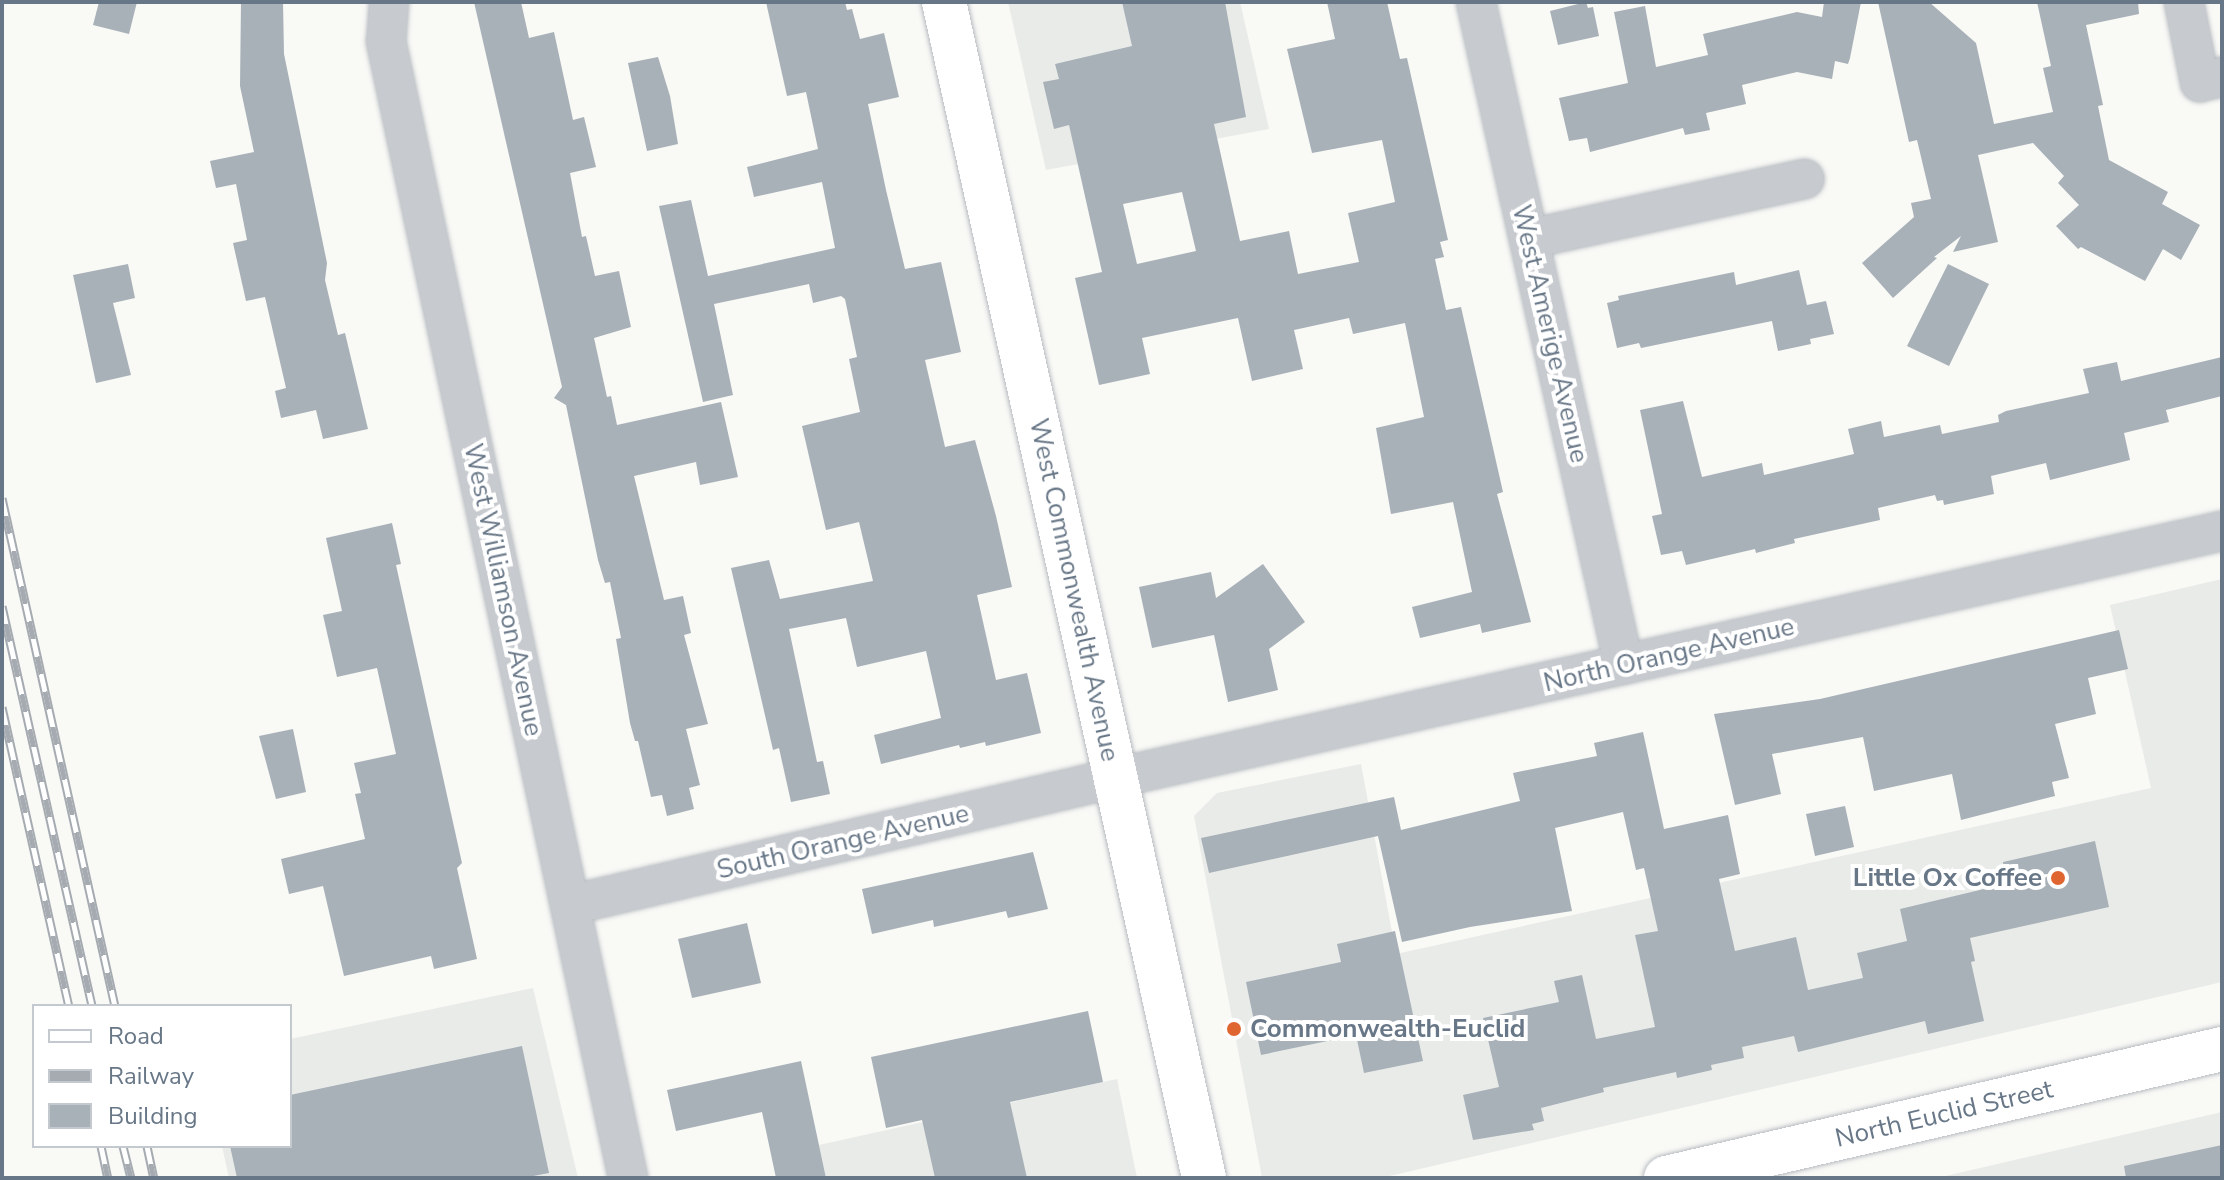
<!DOCTYPE html>
<html>
<head>
<meta charset="utf-8">
<style>
	body { margin:0 }
	#map { position:relative; width:2224px; height:1180px; overflow:hidden; background:#f9f9f6; font-family:"Nunito Sans",sans-serif }
	div>[style] { position:absolute }
	[style*='--x'] { left:calc(var(--x)*1px); top:calc(var(--y)*1px); width:calc(var(--w)*1px); rotate:calc(var(--a)*1deg) }
	.built>* { inset:0; background:#e9ebe9 }
	.building>* { inset:0; background:#a8b1b8 }
	.roads { filter:drop-shadow(0 0 2px #b7bcc1) drop-shadow(0 0 2px #b7bcc1) }
	.street>* { height:38px; margin:-19px; padding:0 19px; transform-origin:19px; border-radius:19px; background:#c7cace }
	.secondary>* { height:44px; margin:-22px; padding:0 22px; transform-origin:22px; border-radius:22px; background:#fff }
	.rail>* { height:9px; margin-top:-4.5px; transform-origin:0; background:repeating-linear-gradient(90deg,#fff 0 18px,#a5abb1 0 36px); box-sizing:border-box; border-block:2px solid #a5abb1 }
	.dots>* { width:22px; height:22px; translate:-50% -50%; box-sizing:border-box; border:4px solid #fff; border-radius:50% }
	span { translate:-50% -50%; white-space:nowrap; text-align:center; line-height:1.15; -webkit-text-stroke:8px #fff; paint-order:stroke }
	.street-label { font-size:26px; color:#687787 }
	.poi-label { font-size:26px; color:#687787; font-weight:700 }
	.right { translate:-100% -50%; text-align:right }
	.left { translate:0 -50%; text-align:left }
	.frame { position:absolute; inset:0; border:4px solid #687787; pointer-events:none }
	.legend { position:absolute; left:32px; top:1004px; width:260px; height:144px; box-sizing:border-box; background:#fff; border:2px solid #c3c9cf; margin:0; padding:10px 14px; list-style:none; font-size:24px; color:#687787 }
	.legend li { display:flex; align-items:center; gap:16px; height:40px }
	.legend b { width:40px; border:2px solid #c3c9cf }
</style>
</head>
<body>
<div id="map">
	<div class="built">
		<i style="clip-path:polygon(1008px 2px,1240px 2px,1269px 129px,1046px 170px)"></i>
		<i style="clip-path:polygon(2222px 579px,2222px 982px,1381px 1178px,1262px 1178px,1194px 816px,1217px 793px,1361px 764px,1396px 954px,2151px 788px,2110px 605px)"></i>
		<i style="clip-path:polygon(533px 988px,578px 1178px,229px 1178px,222px 1146px,290px 1146px,290px 1039px)"></i>
		<i style="clip-path:polygon(1117px 1079px,1137px 1178px,826px 1178px,819px 1145px)"></i>
		<i style="clip-path:polygon(2222px 1112px,2222px 1178px,1937px 1178px)"></i>
	</div>
	<div class="building">
		<i style="clip-path:polygon(99px 2px,137px 2px,129px 34px,93px 25px)"></i>
		<i style="clip-path:polygon(241px 2px,283px 2px,284px 54px,327px 263px,325px 280px,338px 335px,345px 333px,368px 429px,323px 439px,316px 410px,281px 418px,275px 391px,286px 388px,265px 297px,246px 301px,233px 243px,247px 240px,236px 184px,216px 188px,210px 161px,254px 152px,240px 86px)"></i>
		<i style="clip-path:polygon(474px 2px,521px 2px,529px 38px,554px 32px,573px 120px,584px 117px,596px 167px,570px 173px,582px 237px,586px 236px,595px 276px,619px 271px,631px 327px,594px 338px,607px 397px,611px 396px,617px 425px,721px 402px,738px 477px,700px 485px,696px 462px,634px 476px,664px 600px,683px 596px,691px 633px,684px 635px,708px 724px,686px 729px,700px 785px,689px 788px,694px 809px,667px 816px,662px 795px,651px 797px,638px 741px,635px 741px,630px 723px,616px 639px,621px 638px,610px 582px,605px 583px,598px 560px,566px 405px,554px 398px,562px 387px)"></i>
		<i style="clip-path:polygon(766px 2px,845px 2px,847px 10px,852px 9px,860px 39px,884px 33px,899px 97px,868px 104px,886px 190px,905px 269px,941px 262px,961px 352px,925px 360px,945px 447px,975px 440px,996px 516px,1012px 587px,977px 595px,996px 680px,1027px 673px,1041px 733px,986px 746px,985px 742px,960px 748px,959px 745px,881px 764px,874px 735px,941px 718px,926px 651px,857px 667px,846px 618px,789px 629px,817px 762px,823px 761px,830px 794px,791px 802px,779px 748px,773px 750px,731px 568px,769px 560px,780px 599px,873px 581px,859px 522px,826px 530px,802px 426px,860px 412px,849px 359px,857px 357px,845px 299px,841px 296px,813px 303px,809px 284px,714px 304px,733px 395px,703px 402px,659px 206px,691px 200px,708px 276px,835px 248px,822px 182px,754px 197px,747px 167px,818px 149px,806px 92px,787px 96px)"></i>
		<i style="clip-path:polygon(evenodd,1122px 2px,1225px 2px,1246px 117px,1214px 124px,1240px 241px,1289px 231px,1298px 274px,1359px 262px,1348px 213px,1395px 202px,1382px 140px,1312px 153px,1287px 49px,1335px 39px,1327px 2px,1387px 2px,1400px 59px,1407px 58px,1448px 240px,1440px 242px,1444px 257px,1435px 259px,1446px 310px,1461px 307px,1503px 492px,1497px 494px,1531px 622px,1482px 633px,1480px 624px,1420px 638px,1412px 607px,1472px 592px,1453px 502px,1391px 514px,1376px 428px,1424px 417px,1405px 323px,1353px 334px,1349px 318px,1294px 330px,1303px 369px,1252px 381px,1238px 318px,1142px 338px,1150px 374px,1099px 385px,1075px 278px,1102px 272px,1069px 125px,1054px 129px,1043px 82px,1059px 79px,1055px 64px,1132px 46px,1122px 2px,1182px 192px,1196px 251px,1137px 264px,1123px 204px,1182px 192px)"></i>
		<i style="clip-path:polygon(1586px 2px,1588px 8px,1593px 7px,1599px 36px,1558px 45px,1550px 11px)"></i>
		<i style="clip-path:polygon(1824px 2px,1861px 2px,1850px 58px,1848px 64px,1835px 61px,1832px 79px,1797px 72px,1742px 85px,1746px 104px,1706px 113px,1710px 130px,1685px 135px,1683px 128px,1590px 152px,1587px 138px,1569px 141px,1559px 98px,1628px 83px,1614px 12px,1645px 6px,1656px 67px,1708px 55px,1703px 34px,1797px 12px,1822px 17px)"></i>
		<i style="clip-path:polygon(1878px 2px,1929px 2px,1976px 43px,1994px 124px,2053px 112px,2043px 68px,2051px 66px,2037px 2px,2138px 2px,2139px 14px,2086px 25px,2103px 105px,2098px 106px,2109px 160px,2168px 192px,2162px 204px,2200px 225px,2181px 260px,2163px 249px,2145px 281px,2081px 247px,2078px 249px,2056px 226px,2079px 205px,2058px 183px,2064px 176px,2033px 143px,1978px 155px,1998px 242px,1953px 252px,1961px 236px,1934px 257px,1937px 258px,1893px 298px,1862px 263px,1914px 217px,1911px 203px,1931px 199px,1917px 140px,1909px 142px)"></i>
		<i style="clip-path:polygon(658px 57px,670px 96px,678px 144px,647px 151px,628px 63px)"></i>
		<i style="clip-path:polygon(128px 264px,135px 298px,113px 303px,131px 375px,96px 383px,73px 275px)"></i>
		<i style="clip-path:polygon(1948px 264px,1989px 284px,1949px 366px,1907px 346px)"></i>
		<i style="clip-path:polygon(1799px 270px,1807px 305px,1826px 301px,1834px 334px,1810px 339px,1811px 344px,1778px 351px,1772px 321px,1641px 348px,1639px 343px,1617px 348px,1607px 303px,1619px 300px,1618px 296px,1734px 272px,1736px 285px)"></i>
		<i style="clip-path:polygon(2222px 357px,2222px 396px,2166px 410px,2169px 422px,2124px 433px,2130px 460px,2050px 480px,2046px 463px,1991px 476px,1994px 494px,1944px 505px,1943px 500px,1937px 501px,1935px 495px,1878px 508px,1880px 520px,1794px 539px,1795px 543px,1756px 553px,1755px 549px,1686px 565px,1682px 551px,1661px 555px,1652px 516px,1662px 514px,1640px 410px,1683px 401px,1702px 477px,1762px 463px,1764px 475px,1854px 454px,1848px 429px,1881px 421px,1884px 437px,1940px 425px,1942px 434px,1999px 422px,1998px 415px,2006px 411px,2089px 393px,2083px 369px,2117px 362px,2121px 381px)"></i>
		<i style="clip-path:polygon(392px 523px,401px 564px,396px 565px,462px 863px,457px 868px,477px 959px,434px 969px,431px 956px,344px 976px,323px 886px,289px 894px,281px 859px,365px 839px,355px 794px,361px 793px,354px 763px,396px 754px,377px 668px,337px 677px,323px 615px,342px 611px,326px 538px)"></i>
		<i style="clip-path:polygon(1263px 564px,1305px 622px,1269px 649px,1278px 690px,1228px 702px,1214px 635px,1152px 648px,1139px 587px,1211px 572px,1216px 598px)"></i>
		<i style="clip-path:polygon(2119px 630px,2128px 669px,2088px 678px,2096px 714px,2055px 724px,2069px 778px,2052px 782px,2055px 796px,1961px 820px,1952px 774px,1874px 791px,1863px 737px,1772px 754px,1781px 794px,1735px 805px,1714px 714px,1820px 699px)"></i>
		<i style="clip-path:polygon(293px 729px,306px 792px,276px 799px,259px 736px)"></i>
		<i style="clip-path:polygon(1643px 732px,1664px 829px,1728px 815px,1740px 874px,1719px 879px,1735px 951px,1796px 937px,1808px 990px,1863px 978px,1857px 953px,1907px 941px,1900px 909px,2005px 884px,2003px 862px,2095px 841px,2109px 907px,1970px 938px,1975px 961px,1971px 962px,1984px 1021px,1928px 1034px,1925px 1021px,1798px 1052px,1794px 1036px,1742px 1047px,1744px 1058px,1711px 1065px,1712px 1070px,1677px 1078px,1676px 1072px,1603px 1088px,1604px 1092px,1541px 1108px,1544px 1121px,1532px 1124px,1534px 1130px,1473px 1140px,1463px 1095px,1499px 1087px,1483px 1018px,1559px 1002px,1554px 981px,1582px 975px,1596px 1039px,1655px 1027px,1635px 935px,1658px 931px,1644px 868px,1636px 870px,1623px 812px,1555px 828px,1572px 911px,1470px 927px,1402px 942px,1378px 836px,1209px 873px,1201px 838px,1394px 797px,1401px 830px,1520px 801px,1513px 773px,1597px 756px,1594px 743px)"></i>
		<i style="clip-path:polygon(1845px 806px,1854px 847px,1815px 856px,1806px 814px)"></i>
		<i style="clip-path:polygon(1033px 852px,1048px 909px,1008px 918px,1006px 911px,934px 927px,933px 920px,872px 934px,862px 889px)"></i>
		<i style="clip-path:polygon(747px 923px,761px 983px,692px 998px,678px 939px)"></i>
		<i style="clip-path:polygon(1395px 931px,1423px 1061px,1364px 1073px,1356px 1035px,1261px 1055px,1246px 982px,1341px 962px,1337px 944px)"></i>
		<i style="clip-path:polygon(1088px 1011px,1103px 1082px,1010px 1102px,1027px 1178px,935px 1178px,922px 1120px,886px 1128px,871px 1057px)"></i>
		<i style="clip-path:polygon(522px 1046px,549px 1173px,523px 1178px,237px 1178px,230px 1146px,290px 1146px,290px 1095px)"></i>
		<i style="clip-path:polygon(801px 1061px,826px 1178px,776px 1178px,762px 1112px,676px 1131px,667px 1090px)"></i>
		<i style="clip-path:polygon(2222px 1145px,2222px 1178px,2126px 1178px,2124px 1166px)"></i>
	</div>
	<div class="roads">
		<div class="street">
			<i style="--x:389;--y:2;--w:39;--a:94"></i>
			<i style="--x:386;--y:41;--w:1162;--a:77.98"></i>
			<i style="--x:1476;--y:2;--w:679;--a:77.42"></i>
			<i style="--x:2184;--y:2;--w:82;--a:78.7"></i>
			<i style="--x:2200;--y:82;--w:23;--a:-13"></i>
			<i style="--x:1529;--y:239;--w:282;--a:-12.3"></i>
			<i style="--x:570;--y:905;--w:560;--a:-13.12"></i>
			<i style="--x:1115;--y:778;--w:1134;--a:-12.58"></i>
		</div>
		<div class="secondary">
			<i style="--x:944;--y:2;--w:1204;--a:77.53"></i>
			<i style="--x:1666;--y:1178;--w:571;--a:-13.06"></i>
		</div>
	</div>
	<div class="rail">
		<i style="--x:2;--y:498;--w:520;--a:77.46"></i>
		<i style="--x:2;--y:606;--w:410;--a:77.3"></i>
		<i style="--x:2;--y:707;--w:306;--a:77.4"></i>
		<i style="--x:101;--y:1146;--w:33;--a:78"></i>
		<i style="--x:123;--y:1146;--w:33;--a:76"></i>
		<i style="--x:147;--y:1146;--w:33;--a:78"></i>
	</div>
	<div class="dots">
		<i style="left:2058px;top:878px;background:#df6630"></i>
		<i style="left:1234px;top:1029px;background:#df6630"></i>
	</div>
	<div class="street-label">
		<span style="left:1550px;top:334px;rotate:77deg">West Amerige Avenue</span>
		<span style="left:503px;top:590px;rotate:78deg">West Williamson Avenue</span>
		<span style="left:1074px;top:590px;rotate:78deg">West Commonwealth Avenue</span>
		<span style="left:1669px;top:655px;rotate:-13deg">North Orange Avenue</span>
		<span style="left:843px;top:842px;rotate:-13deg">South Orange Avenue</span>
		<span style="left:1944px;top:1114px;rotate:-13deg">North Euclid Street</span>
	</div>
	<div class="poi-label">
		<span class="right" style="left:2042px;top:878px">Little Ox Coffee</span>
		<span class="left" style="left:1250px;top:1029px">Commonwealth-Euclid</span>
	</div>
	<div class="frame"></div>
	<ul class="legend">
	<li><b style="height:10px;background:#fff"></b>Road</li>
	<li><b style="height:10px;background:#a5abb1"></b>Railway</li>
	<li><b style="height:22px;background:#a8b1b8"></b>Building</li>
	</ul>
</div>
</body>
</html>
